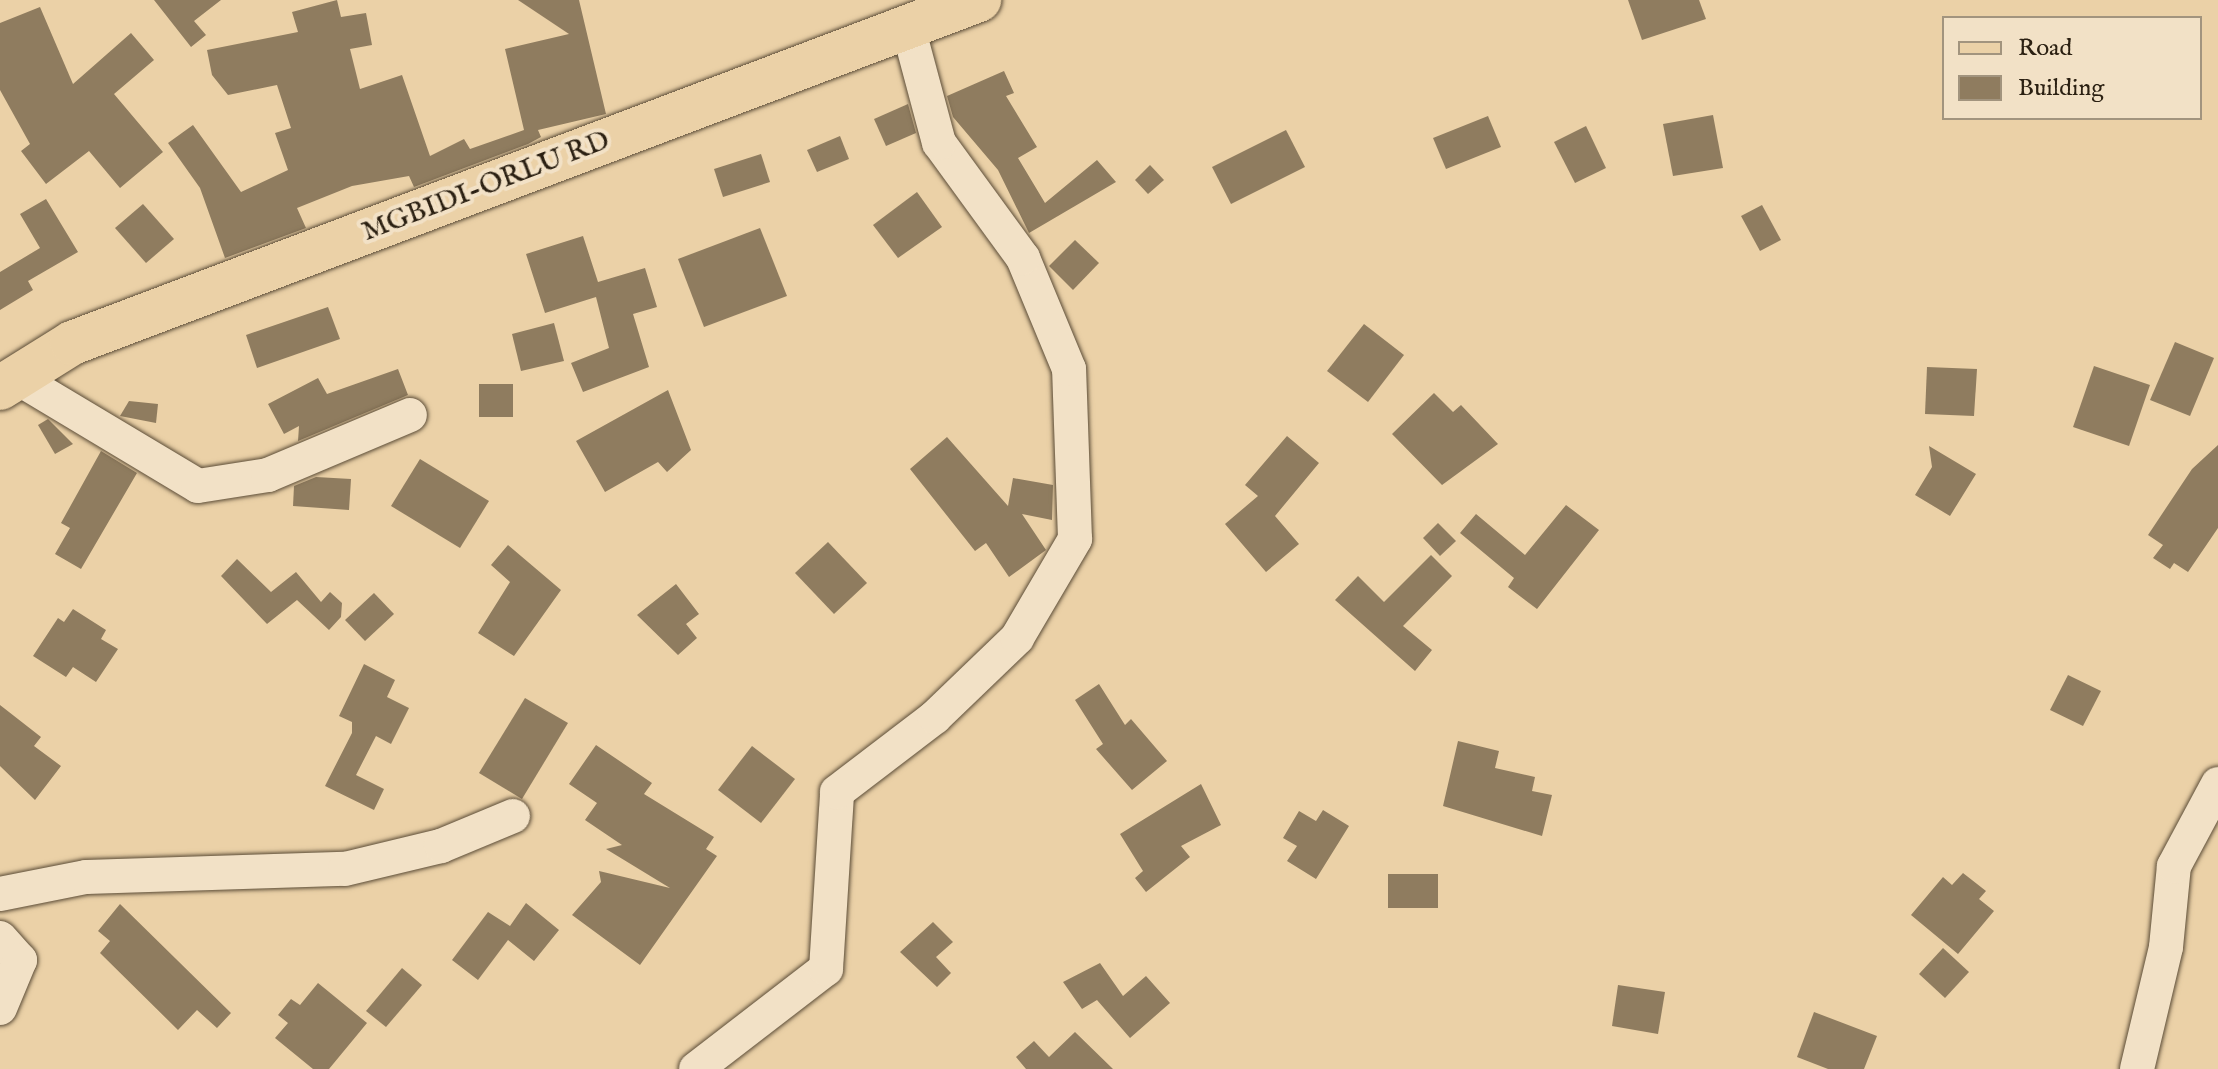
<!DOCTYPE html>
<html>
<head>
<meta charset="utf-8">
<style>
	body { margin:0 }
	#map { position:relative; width:2218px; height:1069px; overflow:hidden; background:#ebd1a7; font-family:"IM FELL English",serif }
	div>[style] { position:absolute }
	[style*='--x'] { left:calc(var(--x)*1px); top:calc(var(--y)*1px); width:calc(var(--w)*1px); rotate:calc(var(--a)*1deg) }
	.building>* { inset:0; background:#8f7c5f }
	.roads { filter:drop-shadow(0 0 2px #5b4c37) drop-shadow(0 0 2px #5b4c37) }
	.minor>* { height:34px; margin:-17px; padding:0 17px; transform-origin:17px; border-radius:17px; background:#f2e1c6 }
	.major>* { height:44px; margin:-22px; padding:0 22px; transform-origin:22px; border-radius:22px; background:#ebd1a7 }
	span { translate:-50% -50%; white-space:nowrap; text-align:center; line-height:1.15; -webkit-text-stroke:8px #f2e1c6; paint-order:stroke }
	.street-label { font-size:28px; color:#2b2012 }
	.legend { position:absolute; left:1942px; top:16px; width:260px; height:104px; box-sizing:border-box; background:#f2e1c6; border:2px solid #a2947e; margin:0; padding:10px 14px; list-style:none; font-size:24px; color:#2b2012 }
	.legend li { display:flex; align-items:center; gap:16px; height:40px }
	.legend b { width:40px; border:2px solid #a2947e }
</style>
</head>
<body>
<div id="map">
	<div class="building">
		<i style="clip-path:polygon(154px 0,221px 0,194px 21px,206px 35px,191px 47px)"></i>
		<i style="clip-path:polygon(337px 0,341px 17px,366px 13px,372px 45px,350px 49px,360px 89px,402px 75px,430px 156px,464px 139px,470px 149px,524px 130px,505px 49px,569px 34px,518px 0,579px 0,606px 114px,538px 130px,541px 137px,528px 144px,414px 187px,409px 176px,352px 186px,297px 208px,306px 228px,225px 258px,200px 188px,168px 143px,193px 125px,241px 192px,288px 170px,275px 133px,291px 128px,277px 85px,228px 95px,212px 75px,207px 50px,298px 32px,292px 12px)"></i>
		<i style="clip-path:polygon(1628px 0,1699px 0,1706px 19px,1642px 40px)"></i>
		<i style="clip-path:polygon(40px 7px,73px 84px,131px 33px,154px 60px,114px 94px,163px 152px,120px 188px,89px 151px,46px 184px,21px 151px,30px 144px,0 90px,0 23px)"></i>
		<i style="clip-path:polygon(1004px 71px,1014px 93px,1006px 96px,1037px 147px,1018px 158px,1045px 203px,1097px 160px,1116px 182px,1029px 233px,998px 170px,953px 117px,947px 96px)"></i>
		<i style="clip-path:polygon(908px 104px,916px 133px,886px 146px,874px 119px)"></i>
		<i style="clip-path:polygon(1713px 115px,1723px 168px,1673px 176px,1663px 124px)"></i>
		<i style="clip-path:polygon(1488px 116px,1501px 147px,1446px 169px,1433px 138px)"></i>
		<i style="clip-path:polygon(1586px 126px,1606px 168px,1575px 183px,1554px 142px)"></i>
		<i style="clip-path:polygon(1286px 130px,1305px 167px,1231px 204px,1212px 167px)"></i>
		<i style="clip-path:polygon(840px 136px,849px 159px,817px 172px,807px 150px)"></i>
		<i style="clip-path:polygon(761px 154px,770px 182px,723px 197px,714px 169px)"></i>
		<i style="clip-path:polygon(1150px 165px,1164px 180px,1148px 194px,1135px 180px)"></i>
		<i style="clip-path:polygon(917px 192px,942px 227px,898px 258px,873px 225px)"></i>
		<i style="clip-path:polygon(46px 199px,78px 252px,28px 281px,33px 290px,0 310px,0 272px,40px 248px,20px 214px)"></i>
		<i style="clip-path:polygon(143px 204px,174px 239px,146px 263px,115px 228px)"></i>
		<i style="clip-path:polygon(1762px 205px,1781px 240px,1760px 251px,1741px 216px)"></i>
		<i style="clip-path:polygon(760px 228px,787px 296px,704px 327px,678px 259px)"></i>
		<i style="clip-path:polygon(583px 236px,598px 282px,645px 268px,657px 307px,633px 314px,649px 367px,583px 392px,571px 363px,609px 348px,596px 297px,545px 313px,526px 254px)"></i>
		<i style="clip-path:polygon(1075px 240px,1099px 263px,1073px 290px,1049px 266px)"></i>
		<i style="clip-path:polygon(328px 307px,340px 339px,257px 368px,246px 335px)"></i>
		<i style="clip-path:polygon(554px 323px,564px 361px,521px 371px,512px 334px)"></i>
		<i style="clip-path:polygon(1364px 324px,1404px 355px,1368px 402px,1327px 371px)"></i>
		<i style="clip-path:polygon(2175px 342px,2214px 358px,2190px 416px,2150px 400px)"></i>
		<i style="clip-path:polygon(2094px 366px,2150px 385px,2129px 446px,2073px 427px)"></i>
		<i style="clip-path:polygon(1927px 367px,1977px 369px,1974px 416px,1925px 414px)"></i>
		<i style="clip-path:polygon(398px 369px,408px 395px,298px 441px,299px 426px,284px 434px,268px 404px,318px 378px,327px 394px)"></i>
		<i style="clip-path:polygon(479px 384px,513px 384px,513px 417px,479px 417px)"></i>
		<i style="clip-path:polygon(668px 390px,691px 450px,667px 472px,658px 462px,605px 492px,576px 441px)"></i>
		<i style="clip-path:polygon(1434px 393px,1453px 412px,1461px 405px,1498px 444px,1442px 485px,1392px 434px)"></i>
		<i style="clip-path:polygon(129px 401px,158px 404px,156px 423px,120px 416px)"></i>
		<i style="clip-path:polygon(48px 419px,73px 444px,55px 454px,38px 425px)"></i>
		<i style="clip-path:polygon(1287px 436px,1319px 463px,1275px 516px,1299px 544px,1266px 572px,1225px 524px,1258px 496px,1245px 485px)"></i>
		<i style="clip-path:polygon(947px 437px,1008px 506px,1013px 478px,1053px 485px,1052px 520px,1022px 514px,1046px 550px,1009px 577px,986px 543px,975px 551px,910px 469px)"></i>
		<i style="clip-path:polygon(2218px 445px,2218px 528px,2188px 572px,2174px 563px,2170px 569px,2153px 558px,2163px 545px,2148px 535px,2192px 469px)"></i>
		<i style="clip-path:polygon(1929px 446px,1976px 474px,1950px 516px,1915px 495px,1932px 467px)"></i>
		<i style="clip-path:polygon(101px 451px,137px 473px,81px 569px,55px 554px,70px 528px,61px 523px)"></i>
		<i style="clip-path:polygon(420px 459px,489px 501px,460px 548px,391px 506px)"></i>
		<i style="clip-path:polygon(316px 477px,351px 479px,349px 510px,293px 506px,294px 486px)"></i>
		<i style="clip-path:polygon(1566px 505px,1599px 530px,1537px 609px,1508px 587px,1514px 578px,1460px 533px,1476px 514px,1525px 555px)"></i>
		<i style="clip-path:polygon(1438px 523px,1456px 541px,1440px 556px,1423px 538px)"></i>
		<i style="clip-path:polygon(828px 542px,867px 583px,834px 614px,795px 573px)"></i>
		<i style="clip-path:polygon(508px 545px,561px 590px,514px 656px,478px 633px,510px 582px,491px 565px)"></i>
		<i style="clip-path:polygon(1431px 555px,1452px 576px,1403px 626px,1432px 650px,1415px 671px,1335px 600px,1358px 576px,1384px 602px)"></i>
		<i style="clip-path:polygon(237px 559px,271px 592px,296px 572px,321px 602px,330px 592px,342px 603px,341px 617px,329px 630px,297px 600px,267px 624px,221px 576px)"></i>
		<i style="clip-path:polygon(676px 584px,699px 614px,686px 624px,697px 638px,678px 655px,637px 615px)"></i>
		<i style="clip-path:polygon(374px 593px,394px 614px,365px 641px,345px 620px)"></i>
		<i style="clip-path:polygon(73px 609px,106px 630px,101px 639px,118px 649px,96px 682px,73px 667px,66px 677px,33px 656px,58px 618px,64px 622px)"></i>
		<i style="clip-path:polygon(364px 664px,395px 680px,387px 697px,409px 708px,391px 744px,376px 736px,356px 775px,384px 789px,374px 810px,325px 786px,352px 733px,352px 722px,339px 716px)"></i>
		<i style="clip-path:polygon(2068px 675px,2101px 691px,2083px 726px,2050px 710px)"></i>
		<i style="clip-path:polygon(1099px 684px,1125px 725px,1131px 719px,1167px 761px,1132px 790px,1096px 749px,1103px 744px,1075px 700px)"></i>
		<i style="clip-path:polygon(525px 698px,568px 723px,522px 799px,479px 773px)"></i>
		<i style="clip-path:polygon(0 705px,41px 737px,34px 746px,61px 766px,35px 800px,0 766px)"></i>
		<i style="clip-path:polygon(1458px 741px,1499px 751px,1495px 768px,1535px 777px,1532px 791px,1552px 795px,1542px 836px,1443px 806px)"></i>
		<i style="clip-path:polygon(596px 745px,652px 783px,644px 794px,714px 837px,706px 849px,717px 856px,640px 965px,572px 915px,601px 882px,599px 871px,670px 888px,606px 849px,622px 845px,585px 820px,597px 803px,569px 784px)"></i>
		<i style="clip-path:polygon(752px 746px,795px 779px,761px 823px,718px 790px)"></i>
		<i style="clip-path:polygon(1201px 784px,1221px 825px,1181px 846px,1190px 857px,1146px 892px,1135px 878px,1143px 871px,1120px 834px)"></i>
		<i style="clip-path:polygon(1323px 810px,1349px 826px,1316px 879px,1287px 861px,1297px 846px,1283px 838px,1299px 811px,1316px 821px)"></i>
		<i style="clip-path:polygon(1963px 873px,1986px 891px,1979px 899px,1994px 911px,1958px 954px,1911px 915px,1943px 877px,1952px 885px)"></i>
		<i style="clip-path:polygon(1388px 874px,1438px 874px,1438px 908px,1388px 908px)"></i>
		<i style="clip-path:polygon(526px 903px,559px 930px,534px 961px,508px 940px,478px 980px,452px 960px,488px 912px,510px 926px)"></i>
		<i style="clip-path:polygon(120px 904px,231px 1013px,217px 1028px,197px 1010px,178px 1030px,100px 953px,110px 941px,98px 931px)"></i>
		<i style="clip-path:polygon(933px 922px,953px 942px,936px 957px,951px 973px,937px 987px,900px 952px)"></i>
		<i style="clip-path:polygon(1943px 948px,1969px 972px,1945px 998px,1919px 974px)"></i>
		<i style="clip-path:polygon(1100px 963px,1123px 996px,1146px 976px,1170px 1003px,1130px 1038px,1097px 1000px,1082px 1009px,1063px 982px)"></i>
		<i style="clip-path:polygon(402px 968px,422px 985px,386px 1027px,366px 1011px)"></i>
		<i style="clip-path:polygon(318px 983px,367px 1023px,329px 1069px,313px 1069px,275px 1038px,288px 1023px,278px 1015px,291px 999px,300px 1005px)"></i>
		<i style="clip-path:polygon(1618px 985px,1665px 992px,1658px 1034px,1612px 1026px)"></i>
		<i style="clip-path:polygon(1814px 1012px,1877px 1036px,1864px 1069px,1828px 1069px,1797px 1057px)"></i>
		<i style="clip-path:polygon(1075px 1032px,1113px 1069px,1026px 1069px,1016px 1057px,1034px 1041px,1049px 1057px)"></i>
	</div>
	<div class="roads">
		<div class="minor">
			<i style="--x:21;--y:380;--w:206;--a:30.9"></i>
			<i style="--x:198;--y:486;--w:71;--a:-8.9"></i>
			<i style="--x:268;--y:475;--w:154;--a:-22.9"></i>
			<i style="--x:0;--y:894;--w:88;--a:-11.2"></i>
			<i style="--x:86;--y:877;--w:259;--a:-1.8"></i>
			<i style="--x:345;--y:869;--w:99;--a:-13.5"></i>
			<i style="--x:441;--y:846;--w:78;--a:-22.6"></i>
			<i style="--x:0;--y:938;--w:30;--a:48"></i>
			<i style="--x:20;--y:960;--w:52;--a:112.6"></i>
			<i style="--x:696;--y:1069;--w:164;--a:-37.6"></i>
			<i style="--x:826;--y:969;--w:177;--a:-86.4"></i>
			<i style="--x:837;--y:792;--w:123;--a:-37.4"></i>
			<i style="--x:935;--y:717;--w:114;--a:-43.9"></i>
			<i style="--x:1017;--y:638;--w:115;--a:-59.6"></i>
			<i style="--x:1075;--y:539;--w:170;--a:-92"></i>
			<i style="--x:1069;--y:369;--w:120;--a:-112.5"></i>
			<i style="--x:1023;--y:258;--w:142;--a:-126.1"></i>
			<i style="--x:939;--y:143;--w:120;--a:-105"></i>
			<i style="--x:2137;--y:1069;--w:125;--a:-76.6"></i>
			<i style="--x:2166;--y:947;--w:81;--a:-84.4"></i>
			<i style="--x:2174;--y:866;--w:93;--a:-61.8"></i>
		</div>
		<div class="major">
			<i style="--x:0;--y:388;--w:85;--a:-32"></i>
			<i style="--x:72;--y:343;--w:970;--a:-20.72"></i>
		</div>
	</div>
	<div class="street-label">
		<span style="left:486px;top:187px;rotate:-21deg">MGBIDI-ORLU RD</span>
	</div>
	<ul class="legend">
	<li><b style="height:10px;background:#ebd1a7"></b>Road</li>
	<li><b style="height:22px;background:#8f7c5f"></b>Building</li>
	</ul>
</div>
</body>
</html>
